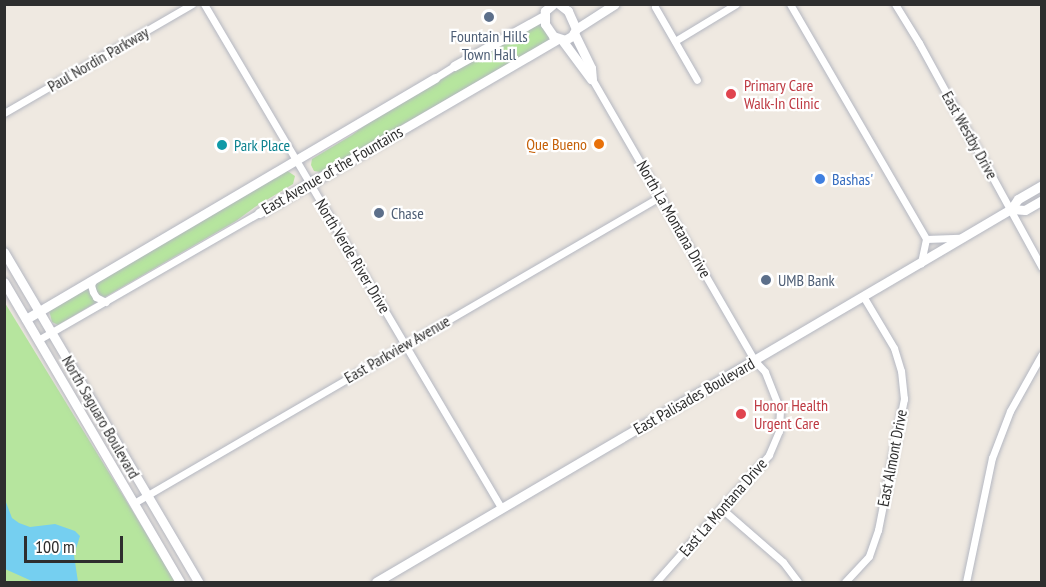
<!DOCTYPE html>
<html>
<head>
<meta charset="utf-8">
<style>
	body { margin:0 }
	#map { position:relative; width:1046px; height:587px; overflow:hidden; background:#efe9e1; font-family:"PT Sans Narrow",sans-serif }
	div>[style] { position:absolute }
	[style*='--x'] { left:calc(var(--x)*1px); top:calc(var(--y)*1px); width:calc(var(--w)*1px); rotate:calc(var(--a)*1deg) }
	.green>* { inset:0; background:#b6e59e }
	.water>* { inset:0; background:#75cff0 }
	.roads { filter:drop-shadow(0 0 2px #b4b7c1) drop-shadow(0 0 2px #b4b7c1) }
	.street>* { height:7px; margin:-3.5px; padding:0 3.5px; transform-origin:3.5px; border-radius:3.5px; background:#fff }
	.secondary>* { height:9px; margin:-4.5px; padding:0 4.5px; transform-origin:4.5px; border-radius:4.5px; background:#fff }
	.dots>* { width:16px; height:16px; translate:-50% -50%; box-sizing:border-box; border:3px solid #fff; border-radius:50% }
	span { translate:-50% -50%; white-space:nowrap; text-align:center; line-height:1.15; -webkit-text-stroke:4.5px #fff; paint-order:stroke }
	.service-label { font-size:16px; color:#4e5e75 }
	.left { translate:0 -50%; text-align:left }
	.street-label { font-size:16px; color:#2e2e2e }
	.health-label { font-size:16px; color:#be3a42 }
	.food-label { font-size:16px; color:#c56008 }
	.right { translate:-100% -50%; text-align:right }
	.culture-label { font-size:16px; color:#0d838f }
	.shop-label { font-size:16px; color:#366cbe }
	.frame { position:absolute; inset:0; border:6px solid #2e2e2e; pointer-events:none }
	.scale { position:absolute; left:24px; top:536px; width:99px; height:27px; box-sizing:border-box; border:3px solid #2e2e2e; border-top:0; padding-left:8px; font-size:18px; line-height:21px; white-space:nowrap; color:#2e2e2e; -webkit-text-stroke:4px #fff; paint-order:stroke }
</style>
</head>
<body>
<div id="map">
	<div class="green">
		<i style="clip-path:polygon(540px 21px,552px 39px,320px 172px,314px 171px,311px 165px,312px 159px,352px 135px,371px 121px)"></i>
		<i style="clip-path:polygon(286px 170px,295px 176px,293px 184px,255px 207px,236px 221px,105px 297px,98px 296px,94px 284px)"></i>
		<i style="clip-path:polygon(87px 286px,97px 302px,58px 325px,52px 322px,49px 310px)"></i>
		<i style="clip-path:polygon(5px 303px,176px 582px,5px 582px)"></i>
	</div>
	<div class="water">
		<i style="clip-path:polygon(4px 497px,12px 518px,19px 523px,30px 527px,55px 524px,75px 531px,80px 536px,74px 555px,78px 582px,34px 582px,5px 569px)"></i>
	</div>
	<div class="roads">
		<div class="street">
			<i style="--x:204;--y:4;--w:586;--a:59.46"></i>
			<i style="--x:790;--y:4;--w:272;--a:59.9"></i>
			<i style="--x:926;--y:239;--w:25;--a:102"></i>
			<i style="--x:895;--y:4;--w:46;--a:58.4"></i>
			<i style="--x:919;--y:43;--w:256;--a:61.3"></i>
			<i style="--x:655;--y:7;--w:84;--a:60.1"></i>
			<i style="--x:675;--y:41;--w:71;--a:-31.2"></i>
			<i style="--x:435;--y:78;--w:22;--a:-32"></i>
			<i style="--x:592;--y:79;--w:324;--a:60"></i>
			<i style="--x:754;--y:360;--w:16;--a:47"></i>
			<i style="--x:765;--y:372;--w:41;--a:68.5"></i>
			<i style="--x:780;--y:410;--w:21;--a:93"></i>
			<i style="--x:779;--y:431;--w:26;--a:113"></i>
			<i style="--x:769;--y:455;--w:170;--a:131.7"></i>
			<i style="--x:4;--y:113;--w:217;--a:-30.1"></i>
			<i style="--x:926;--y:239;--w:34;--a:-2"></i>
			<i style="--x:94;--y:279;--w:7;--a:117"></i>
			<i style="--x:91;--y:285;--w:7;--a:74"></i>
			<i style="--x:93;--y:292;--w:6;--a:59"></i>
			<i style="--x:96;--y:297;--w:11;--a:27"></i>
			<i style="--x:38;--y:340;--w:255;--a:-29.9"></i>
			<i style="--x:134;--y:503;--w:610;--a:-30.22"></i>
			<i style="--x:722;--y:509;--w:81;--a:41"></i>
			<i style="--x:783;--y:562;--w:25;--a:53"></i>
			<i style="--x:845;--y:582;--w:35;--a:-47"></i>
			<i style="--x:869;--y:556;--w:28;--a:-71"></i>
			<i style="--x:878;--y:530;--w:134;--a:-78.8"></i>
			<i style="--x:904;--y:399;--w:28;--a:-96"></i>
			<i style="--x:901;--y:371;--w:24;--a:-107"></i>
			<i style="--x:894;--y:348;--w:61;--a:-120.8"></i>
			<i style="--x:966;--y:582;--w:127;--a:-78.2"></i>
			<i style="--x:992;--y:458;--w:50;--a:-69"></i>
			<i style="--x:1010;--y:411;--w:65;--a:-60.7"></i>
		</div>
		<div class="secondary">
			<i style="--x:553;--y:4;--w:11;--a:139"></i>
			<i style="--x:545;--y:11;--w:13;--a:90"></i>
			<i style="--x:545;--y:24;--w:14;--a:56"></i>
			<i style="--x:553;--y:36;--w:13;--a:18"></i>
			<i style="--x:565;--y:40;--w:8;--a:-30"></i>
			<i style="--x:572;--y:36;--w:8;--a:-60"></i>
			<i style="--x:576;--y:29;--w:20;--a:-114"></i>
			<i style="--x:568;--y:11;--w:11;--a:-142"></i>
			<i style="--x:576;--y:29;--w:46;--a:-32.7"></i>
			<i style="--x:574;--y:33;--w:39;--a:64"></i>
			<i style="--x:591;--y:68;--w:11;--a:85"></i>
			<i style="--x:562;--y:40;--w:49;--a:53.4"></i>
			<i style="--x:454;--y:66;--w:103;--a:-29.1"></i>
			<i style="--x:1011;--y:209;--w:14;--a:4"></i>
			<i style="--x:1025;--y:210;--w:20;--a:-30"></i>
			<i style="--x:259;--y:213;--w:346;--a:-30.2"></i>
			<i style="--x:4;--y:252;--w:383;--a:59.5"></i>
			<i style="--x:4;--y:282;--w:348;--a:59.6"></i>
			<i style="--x:26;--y:319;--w:475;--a:-30.5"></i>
			<i style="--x:376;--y:582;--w:736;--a:-30.43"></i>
			<i style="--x:1011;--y:209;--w:12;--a:-55"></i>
			<i style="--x:1018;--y:199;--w:28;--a:-30"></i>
		</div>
	</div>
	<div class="dots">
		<i style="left:489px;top:17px;background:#5c6f8a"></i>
		<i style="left:731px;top:94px;background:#e0444e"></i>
		<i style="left:599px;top:144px;background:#e8710a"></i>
		<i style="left:222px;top:145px;background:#0f9aa8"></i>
		<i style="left:820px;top:179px;background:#3f7fe0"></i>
		<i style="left:379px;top:213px;background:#5c6f8a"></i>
		<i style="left:766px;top:280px;background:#5c6f8a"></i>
		<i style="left:741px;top:414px;background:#e0444e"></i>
	</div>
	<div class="service-label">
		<span style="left:489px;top:45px">Fountain Hills<br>Town Hall</span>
		<span class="left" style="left:391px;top:213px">Chase</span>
		<span class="left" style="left:778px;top:280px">UMB Bank</span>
	</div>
	<div class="street-label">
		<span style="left:98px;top:59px;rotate:-30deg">Paul Nordin Parkway</span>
		<span style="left:970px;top:135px;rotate:61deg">East Westby Drive</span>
		<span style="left:332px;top:170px;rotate:-30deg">East Avenue of the Fountains</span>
		<span style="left:674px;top:219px;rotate:60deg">North La Montana Drive</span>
		<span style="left:353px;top:256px;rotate:59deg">North Verde River Drive</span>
		<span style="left:397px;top:349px;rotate:-30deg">East Parkview Avenue</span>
		<span style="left:694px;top:396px;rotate:-30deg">East Palisades Boulevard</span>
		<span style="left:101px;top:417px;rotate:60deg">North Saguaro Boulevard</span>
		<span style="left:892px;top:458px;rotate:-79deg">East Almont Drive</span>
		<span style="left:723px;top:507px;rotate:-49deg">East La Montana Drive</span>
	</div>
	<div class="health-label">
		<span class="left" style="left:744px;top:94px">Primary Care<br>Walk-In Clinic</span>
		<span class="left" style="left:754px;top:414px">Honor Health<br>Urgent Care</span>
	</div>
	<div class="food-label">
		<span class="right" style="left:587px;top:144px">Que Bueno</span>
	</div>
	<div class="culture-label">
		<span class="left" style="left:234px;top:145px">Park Place</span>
	</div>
	<div class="shop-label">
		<span class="left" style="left:832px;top:179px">Bashas'</span>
	</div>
	<div class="frame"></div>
	<div class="scale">100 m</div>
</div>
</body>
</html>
